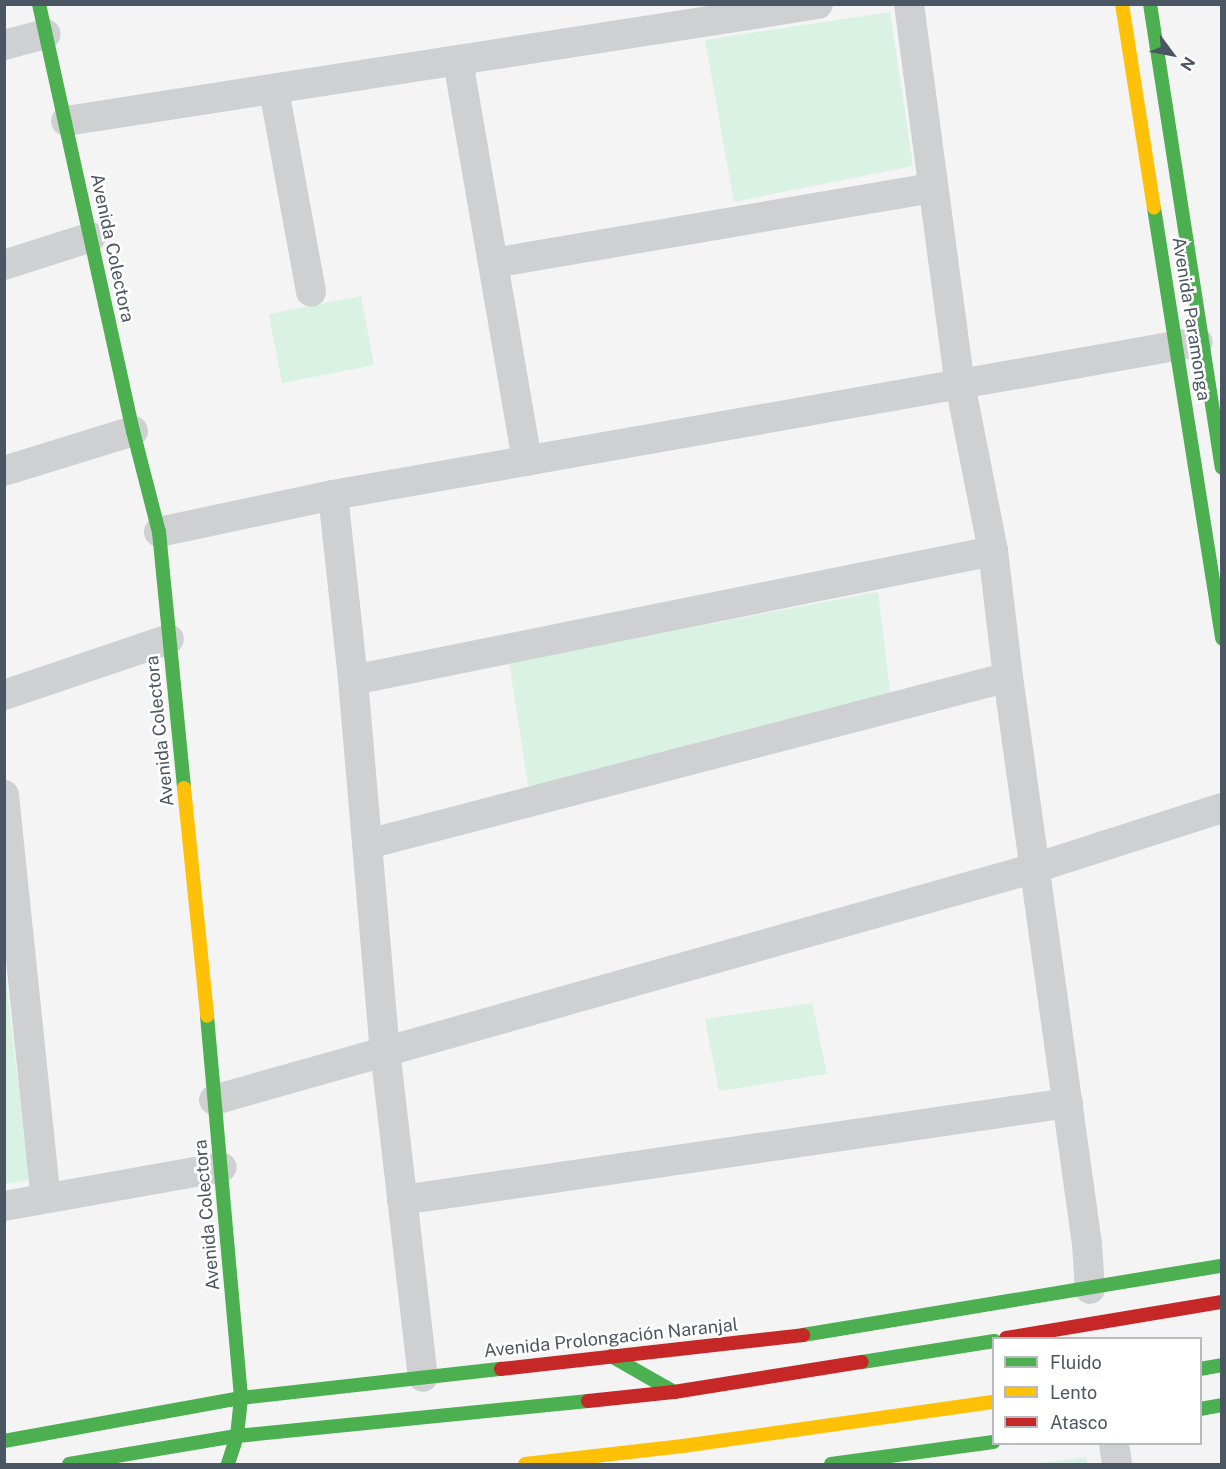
<!DOCTYPE html>
<html>
<head>
<meta charset="utf-8">
<style>
	body { margin:0 }
	#map { position:relative; width:1226px; height:1469px; overflow:hidden; background:#f4f4f4; font-family:"Public Sans",sans-serif }
	div>[style] { position:absolute }
	[style*='--x'] { left:calc(var(--x)*1px); top:calc(var(--y)*1px); width:calc(var(--w)*1px); rotate:calc(var(--a)*1deg) }
	.green>* { inset:0; background:#d9f2e3 }
	.street>* { height:30px; margin:-15px; padding:0 15px; transform-origin:15px; border-radius:15px; background:#ced0d2 }
	.fast>* { height:14px; margin:-7px; padding:0 7px; transform-origin:7px; border-radius:7px; background:#4caf50 }
	.slow>* { height:14px; margin:-7px; padding:0 7px; transform-origin:7px; border-radius:7px; background:#ffc107 }
	.jam>* { height:14px; margin:-7px; padding:0 7px; transform-origin:7px; border-radius:7px; background:#c62828 }
	span { translate:-50% -50%; white-space:nowrap; text-align:center; line-height:1.15; -webkit-text-stroke:5px #fff; paint-order:stroke }
	.street-label { font-size:18px; color:#4a5661 }
	.frame { position:absolute; inset:0; border:6px solid #4a5661; pointer-events:none }
	.legend { position:absolute; left:992px; top:1337px; width:210px; height:108px; box-sizing:border-box; background:#fff; border:2px solid #b7bbc0; margin:0; padding:8px 10px; list-style:none; font-size:18px; color:#4a5661 }
	.legend li { display:flex; align-items:center; gap:12px; height:30px }
	.legend b { width:30px; border:2px solid #b7bbc0 }
	.north { position:absolute; left:1142px; top:24px; width:60px; height:60px; -webkit-text-stroke:4px #fff; paint-order:stroke; rotate:122deg; font-size:16px; font-weight:700; line-height:24px; text-align:center; color:#4a5661 }
	.north::after { content:''; display:block; margin:auto; width:21px; height:27px; background:#4a5661; clip-path:polygon(50% 0,100% 100%,50% 72%,0 100%) }
</style>
</head>
<body>
<div id="map">
	<div class="green">
		<i style="clip-path:polygon(890px 12px,913px 166px,734px 202px,705px 40px)"></i>
		<i style="clip-path:polygon(361px 296px,374px 365px,282px 383px,269px 314px)"></i>
		<i style="clip-path:polygon(878px 592px,892px 706px,529px 792px,509px 662px)"></i>
		<i style="clip-path:polygon(5px 968px,29px 1180px,5px 1184px,4px 1184px)"></i>
		<i style="clip-path:polygon(812px 1003px,827px 1074px,719px 1091px,705px 1019px)"></i>
		<i style="clip-path:polygon(1086px 1457px,1088px 1464px,1033px 1464px)"></i>
	</div>
	<div class="street">
		<i style="--x:909;--y:4;--w:383;--a:82.4"></i>
		<i style="--x:960;--y:384;--w:170;--a:78.8"></i>
		<i style="--x:993;--y:551;--w:127;--a:83.2"></i>
		<i style="--x:1008;--y:677;--w:572;--a:82.07"></i>
		<i style="--x:1087;--y:1244;--w:45;--a:86.2"></i>
		<i style="--x:4;--y:45;--w:43;--a:-14.7"></i>
		<i style="--x:458;--y:61;--w:406;--a:80.2"></i>
		<i style="--x:274;--y:90;--w:205;--a:79.6"></i>
		<i style="--x:66;--y:121;--w:761;--a:-8.84"></i>
		<i style="--x:493;--y:263;--w:446;--a:-9.7"></i>
		<i style="--x:4;--y:265;--w:91;--a:-17.8"></i>
		<i style="--x:4;--y:471;--w:135;--a:-17.2"></i>
		<i style="--x:333;--y:495;--w:186;--a:83.8"></i>
		<i style="--x:353;--y:680;--w:371;--a:85.1"></i>
		<i style="--x:385;--y:1050;--w:329;--a:83.4"></i>
		<i style="--x:159;--y:532;--w:178;--a:-12"></i>
		<i style="--x:333;--y:495;--w:878;--a:-10.03"></i>
		<i style="--x:353;--y:680;--w:653;--a:-11.4"></i>
		<i style="--x:4;--y:695;--w:174;--a:-18.7"></i>
		<i style="--x:4;--y:795;--w:405;--a:84.1"></i>
		<i style="--x:368;--y:844;--w:661;--a:-14.62"></i>
		<i style="--x:214;--y:1100;--w:853;--a:-15.78"></i>
		<i style="--x:1035;--y:868;--w:196;--a:-17.8"></i>
		<i style="--x:402;--y:1200;--w:673;--a:-8.29"></i>
		<i style="--x:4;--y:1206;--w:221;--a:-10.1"></i>
		<i style="--x:1114;--y:1444;--w:20;--a:81"></i>
	</div>
	<div class="fast">
		<i style="--x:39;--y:4;--w:437;--a:77.6"></i>
		<i style="--x:133;--y:431;--w:104;--a:75.6"></i>
		<i style="--x:159;--y:532;--w:257;--a:84.4"></i>
		<i style="--x:1150;--y:4;--w:469;--a:81.2"></i>
		<i style="--x:1154;--y:208;--w:436;--a:81"></i>
		<i style="--x:207;--y:1016;--w:384;--a:84.9"></i>
		<i style="--x:241;--y:1398;--w:38;--a:96"></i>
		<i style="--x:237;--y:1436;--w:29;--a:108"></i>
		<i style="--x:803;--y:1335;--w:425;--a:-9.4"></i>
		<i style="--x:611;--y:1356;--w:73;--a:29.7"></i>
		<i style="--x:862;--y:1362;--w:134;--a:-9"></i>
		<i style="--x:1200;--y:1369;--w:22;--a:-10"></i>
		<i style="--x:1200;--y:1409;--w:22;--a:-10"></i>
		<i style="--x:4;--y:1441;--w:241;--a:-10.3"></i>
		<i style="--x:241;--y:1398;--w:262;--a:-6.4"></i>
		<i style="--x:69;--y:1464;--w:170;--a:-9.5"></i>
		<i style="--x:237;--y:1436;--w:353;--a:-5.7"></i>
		<i style="--x:831;--y:1464;--w:164;--a:-7.7"></i>
	</div>
	<div class="slow">
		<i style="--x:1122;--y:4;--w:206;--a:81.1"></i>
		<i style="--x:184;--y:788;--w:229;--a:84.2"></i>
		<i style="--x:525;--y:1464;--w:159;--a:-6.5"></i>
		<i style="--x:683;--y:1446;--w:314;--a:-8.1"></i>
	</div>
	<div class="jam">
		<i style="--x:1006;--y:1338;--w:219;--a:-9.5"></i>
		<i style="--x:501;--y:1369;--w:304;--a:-6.4"></i>
		<i style="--x:588;--y:1401;--w:86;--a:-6"></i>
		<i style="--x:674;--y:1392;--w:190;--a:-9.1"></i>
	</div>
	<div class="street-label">
		<span style="left:112px;top:248px;rotate:78deg">Avenida Colectora</span>
		<span style="left:1191px;top:319px;rotate:81deg">Avenida Paramonga</span>
		<span style="left:160px;top:731px;rotate:-96deg">Avenida Colectora</span>
		<span style="left:207px;top:1215px;rotate:-95deg">Avenida Colectora</span>
		<span style="left:611px;top:1338px;rotate:-6deg">Avenida Prolongación Naranjal</span>
	</div>
	<div class="frame"></div>
	<ul class="legend">
	<li><b style="height:8px;background:#4caf50"></b>Fluido</li>
	<li><b style="height:8px;background:#ffc107"></b>Lento</li>
	<li><b style="height:8px;background:#c62828"></b>Atasco</li>
	</ul>
	<div class="north">N</div>
</div>
</body>
</html>
